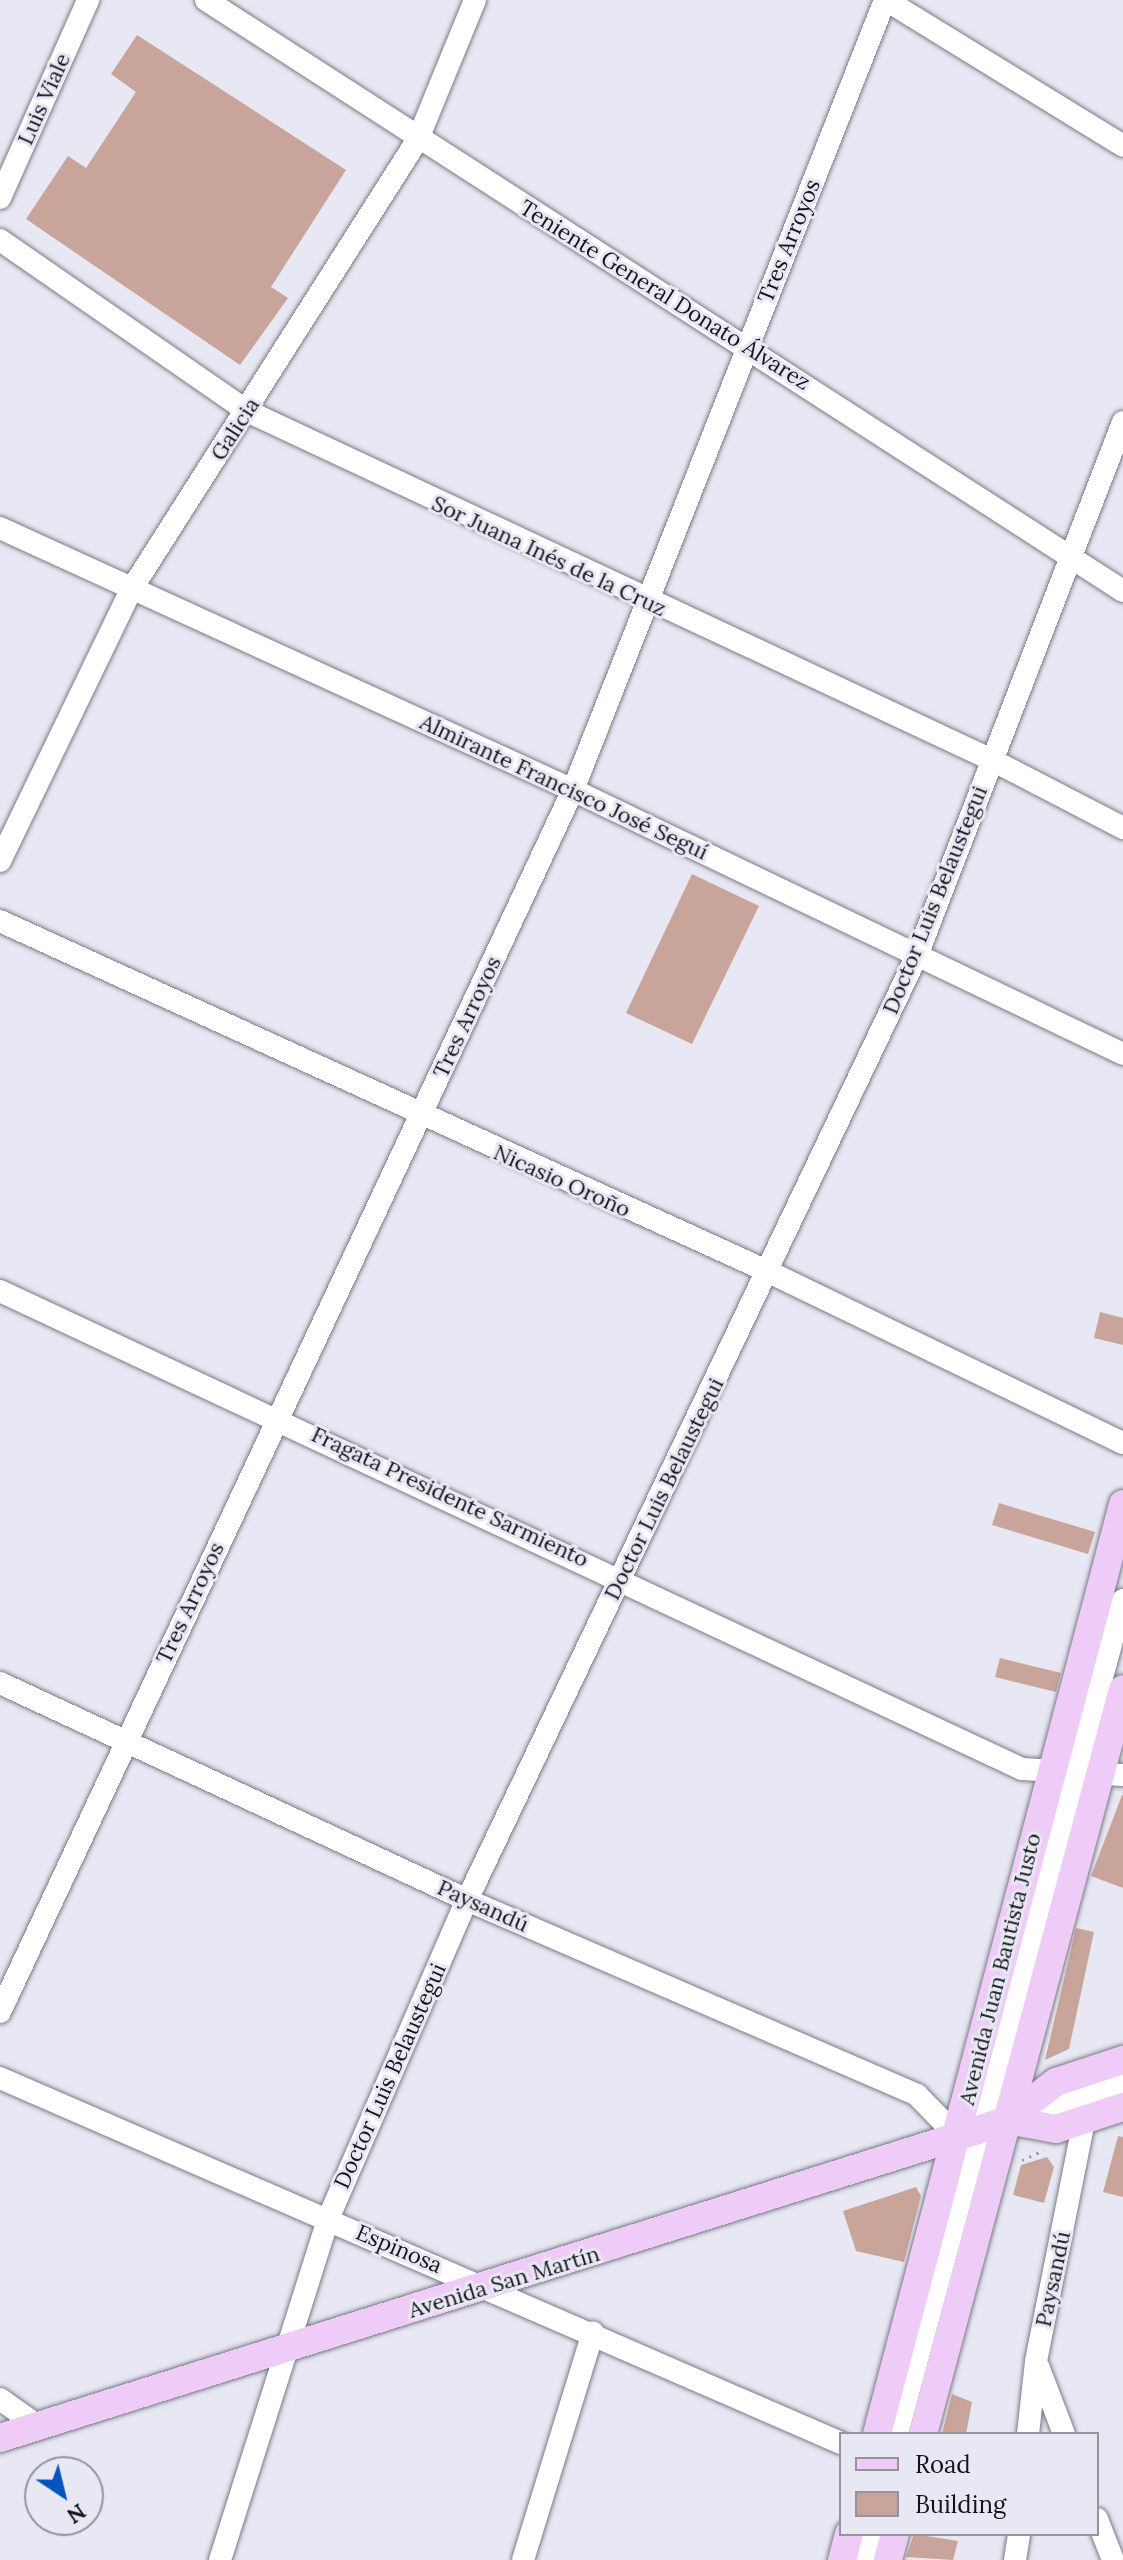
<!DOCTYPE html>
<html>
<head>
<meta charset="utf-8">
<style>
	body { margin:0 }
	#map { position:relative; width:1123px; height:2560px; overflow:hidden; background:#e8e8f4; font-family:Lora,serif }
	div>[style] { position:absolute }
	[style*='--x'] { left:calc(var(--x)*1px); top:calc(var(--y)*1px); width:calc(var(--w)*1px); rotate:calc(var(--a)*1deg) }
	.building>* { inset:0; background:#c9a49a }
	.path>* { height:3px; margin-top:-1.5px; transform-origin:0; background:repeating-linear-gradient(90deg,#9797a0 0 2px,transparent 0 8px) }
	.roads { filter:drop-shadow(0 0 2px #7b7b86) drop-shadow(0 0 2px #7b7b86) }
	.minor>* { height:22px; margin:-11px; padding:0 11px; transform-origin:11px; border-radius:11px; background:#fff }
	.major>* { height:28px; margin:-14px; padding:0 14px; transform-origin:14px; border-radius:14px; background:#efcbf8 }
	span { translate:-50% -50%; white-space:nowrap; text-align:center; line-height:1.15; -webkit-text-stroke:6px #e8e8f4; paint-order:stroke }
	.street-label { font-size:22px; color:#151519 }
	.legend { position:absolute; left:839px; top:2432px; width:260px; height:104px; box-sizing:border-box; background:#e8e8f4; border:2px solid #94949c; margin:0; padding:10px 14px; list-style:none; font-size:24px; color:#151519 }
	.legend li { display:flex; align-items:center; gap:16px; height:40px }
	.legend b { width:40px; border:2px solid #94949c }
	.north { position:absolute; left:24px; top:2456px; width:80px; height:80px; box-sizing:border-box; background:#e8e8f4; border:2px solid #94949c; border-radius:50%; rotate:145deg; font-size:22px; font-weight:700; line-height:32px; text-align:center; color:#151519 }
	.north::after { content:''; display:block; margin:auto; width:28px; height:36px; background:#0354be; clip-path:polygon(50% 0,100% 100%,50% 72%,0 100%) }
</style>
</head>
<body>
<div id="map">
	<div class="building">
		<i style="clip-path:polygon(137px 35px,346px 170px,271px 287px,288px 298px,240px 365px,26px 219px,68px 156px,86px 168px,136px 92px,111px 74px)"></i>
		<i style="clip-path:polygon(692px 874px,759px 906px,692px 1044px,626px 1013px)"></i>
		<i style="clip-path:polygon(1100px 1312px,1123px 1318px,1123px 1345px,1094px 1338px)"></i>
		<i style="clip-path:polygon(999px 1503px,1095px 1532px,1088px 1554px,992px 1525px)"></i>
		<i style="clip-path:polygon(1000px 1658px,1061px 1673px,1056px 1692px,995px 1677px)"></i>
		<i style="clip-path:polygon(1122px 1795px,1123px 1795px,1123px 1888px,1091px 1876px)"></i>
		<i style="clip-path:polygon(1076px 1928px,1094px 1932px,1069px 2049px,1045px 2060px)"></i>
		<i style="clip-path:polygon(1118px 2136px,1123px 2137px,1123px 2197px,1103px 2192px)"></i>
		<i style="clip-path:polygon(1047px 2157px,1054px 2167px,1044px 2203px,1013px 2195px,1021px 2165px)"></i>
		<i style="clip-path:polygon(916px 2187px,921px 2196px,904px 2262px,856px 2251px,843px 2211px)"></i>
		<i style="clip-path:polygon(952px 2394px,972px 2402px,966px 2434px,942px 2434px)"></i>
		<i style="clip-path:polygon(914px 2534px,958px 2541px,953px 2560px,906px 2557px)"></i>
	</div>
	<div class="path">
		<i style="--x:1022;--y:2160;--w:24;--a:-24"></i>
	</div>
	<div class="roads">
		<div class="minor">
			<i style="--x:206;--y:0;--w:1091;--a:32.8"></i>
			<i style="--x:886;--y:0;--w:278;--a:31.6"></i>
			<i style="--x:0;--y:198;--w:217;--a:-66"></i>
			<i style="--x:0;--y:240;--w:300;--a:34.7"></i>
			<i style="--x:247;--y:411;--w:823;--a:25.1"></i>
			<i style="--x:992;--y:760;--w:148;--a:27.4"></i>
			<i style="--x:0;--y:528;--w:630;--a:24.57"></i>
			<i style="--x:573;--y:790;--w:610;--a:25.64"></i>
			<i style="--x:0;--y:861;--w:301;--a:-64.2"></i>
			<i style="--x:131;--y:590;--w:535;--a:-57.53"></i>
			<i style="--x:418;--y:139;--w:150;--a:-67.7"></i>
			<i style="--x:0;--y:921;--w:845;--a:24.53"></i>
			<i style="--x:769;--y:1272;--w:393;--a:25.8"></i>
			<i style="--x:0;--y:1291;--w:1128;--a:25.07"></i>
			<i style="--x:1022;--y:1769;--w:101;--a:3.4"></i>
			<i style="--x:0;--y:1683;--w:515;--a:24.92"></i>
			<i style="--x:467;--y:1900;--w:490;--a:23.4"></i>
			<i style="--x:917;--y:2095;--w:59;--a:45.7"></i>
			<i style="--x:0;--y:2012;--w:1350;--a:-64.88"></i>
			<i style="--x:573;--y:790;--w:849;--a:-68.45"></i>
			<i style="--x:0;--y:2078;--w:917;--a:23.46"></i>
			<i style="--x:1013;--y:2118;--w:115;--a:-16.7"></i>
			<i style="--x:1038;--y:2366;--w:73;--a:69.1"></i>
			<i style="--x:0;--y:2399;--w:47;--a:35.4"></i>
			<i style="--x:897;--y:2434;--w:864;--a:-74.84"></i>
			<i style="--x:1028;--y:2434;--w:73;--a:-83.7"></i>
			<i style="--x:1036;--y:2361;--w:246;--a:-78.7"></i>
			<i style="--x:1097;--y:2519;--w:44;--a:68.7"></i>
			<i style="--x:220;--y:2560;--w:358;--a:-72.4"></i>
			<i style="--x:328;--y:2219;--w:348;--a:-66.5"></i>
			<i style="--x:467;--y:1900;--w:1049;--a:-64.53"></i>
			<i style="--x:918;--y:953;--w:569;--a:-68.89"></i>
			<i style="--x:523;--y:2560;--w:238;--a:-72.9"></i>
			<i style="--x:863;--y:2560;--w:27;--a:-75"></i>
			<i style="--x:1015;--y:2560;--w:26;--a:-81"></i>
		</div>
		<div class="major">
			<i style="--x:1007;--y:2120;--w:50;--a:10.4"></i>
			<i style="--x:1056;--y:2129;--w:71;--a:-18.2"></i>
			<i style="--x:877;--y:2434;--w:962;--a:-75.18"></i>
			<i style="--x:923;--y:2434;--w:771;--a:-74.97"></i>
			<i style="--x:0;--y:2438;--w:1029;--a:-17.48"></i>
			<i style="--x:981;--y:2129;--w:28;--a:-19"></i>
			<i style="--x:1007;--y:2120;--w:62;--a:-37.8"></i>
			<i style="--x:1056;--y:2082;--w:71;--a:-18.2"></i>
			<i style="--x:842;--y:2560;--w:27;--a:-75"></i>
			<i style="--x:888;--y:2560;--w:27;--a:-75"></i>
		</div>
	</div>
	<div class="street-label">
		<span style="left:44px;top:99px;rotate:-66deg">Luis Viale</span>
		<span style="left:789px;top:241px;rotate:-68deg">Tres Arroyos</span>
		<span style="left:665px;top:295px;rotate:32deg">Teniente General Donato Álvarez</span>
		<span style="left:235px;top:429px;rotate:-57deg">Galicia</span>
		<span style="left:549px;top:556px;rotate:25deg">Sor Juana Inés de la Cruz</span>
		<span style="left:564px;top:787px;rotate:25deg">Almirante Francisco José Seguí</span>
		<span style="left:935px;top:900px;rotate:-68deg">Doctor Luis Belaustegui</span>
		<span style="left:467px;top:1017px;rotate:-65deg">Tres Arroyos</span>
		<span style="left:562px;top:1181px;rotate:24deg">Nicasio Oroño</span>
		<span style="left:664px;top:1489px;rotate:-64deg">Doctor Luis Belaustegui</span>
		<span style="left:450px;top:1497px;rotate:25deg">Fragata Presidente Sarmiento</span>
		<span style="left:190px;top:1603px;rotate:-65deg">Tres Arroyos</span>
		<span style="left:483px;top:1906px;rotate:24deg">Paysandú</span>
		<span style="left:1000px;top:1969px;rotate:-76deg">Avenida Juan Bautista Justo</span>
		<span style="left:390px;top:2076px;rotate:-66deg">Doctor Luis Belaustegui</span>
		<span style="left:399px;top:2249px;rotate:23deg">Espinosa</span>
		<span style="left:1053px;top:2279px;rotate:-78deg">Paysandú</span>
		<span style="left:504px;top:2282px;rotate:-17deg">Avenida San Martín</span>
	</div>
	<ul class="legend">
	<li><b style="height:10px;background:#efcbf8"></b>Road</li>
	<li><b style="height:22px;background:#c9a49a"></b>Building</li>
	</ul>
	<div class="north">N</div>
</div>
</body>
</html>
